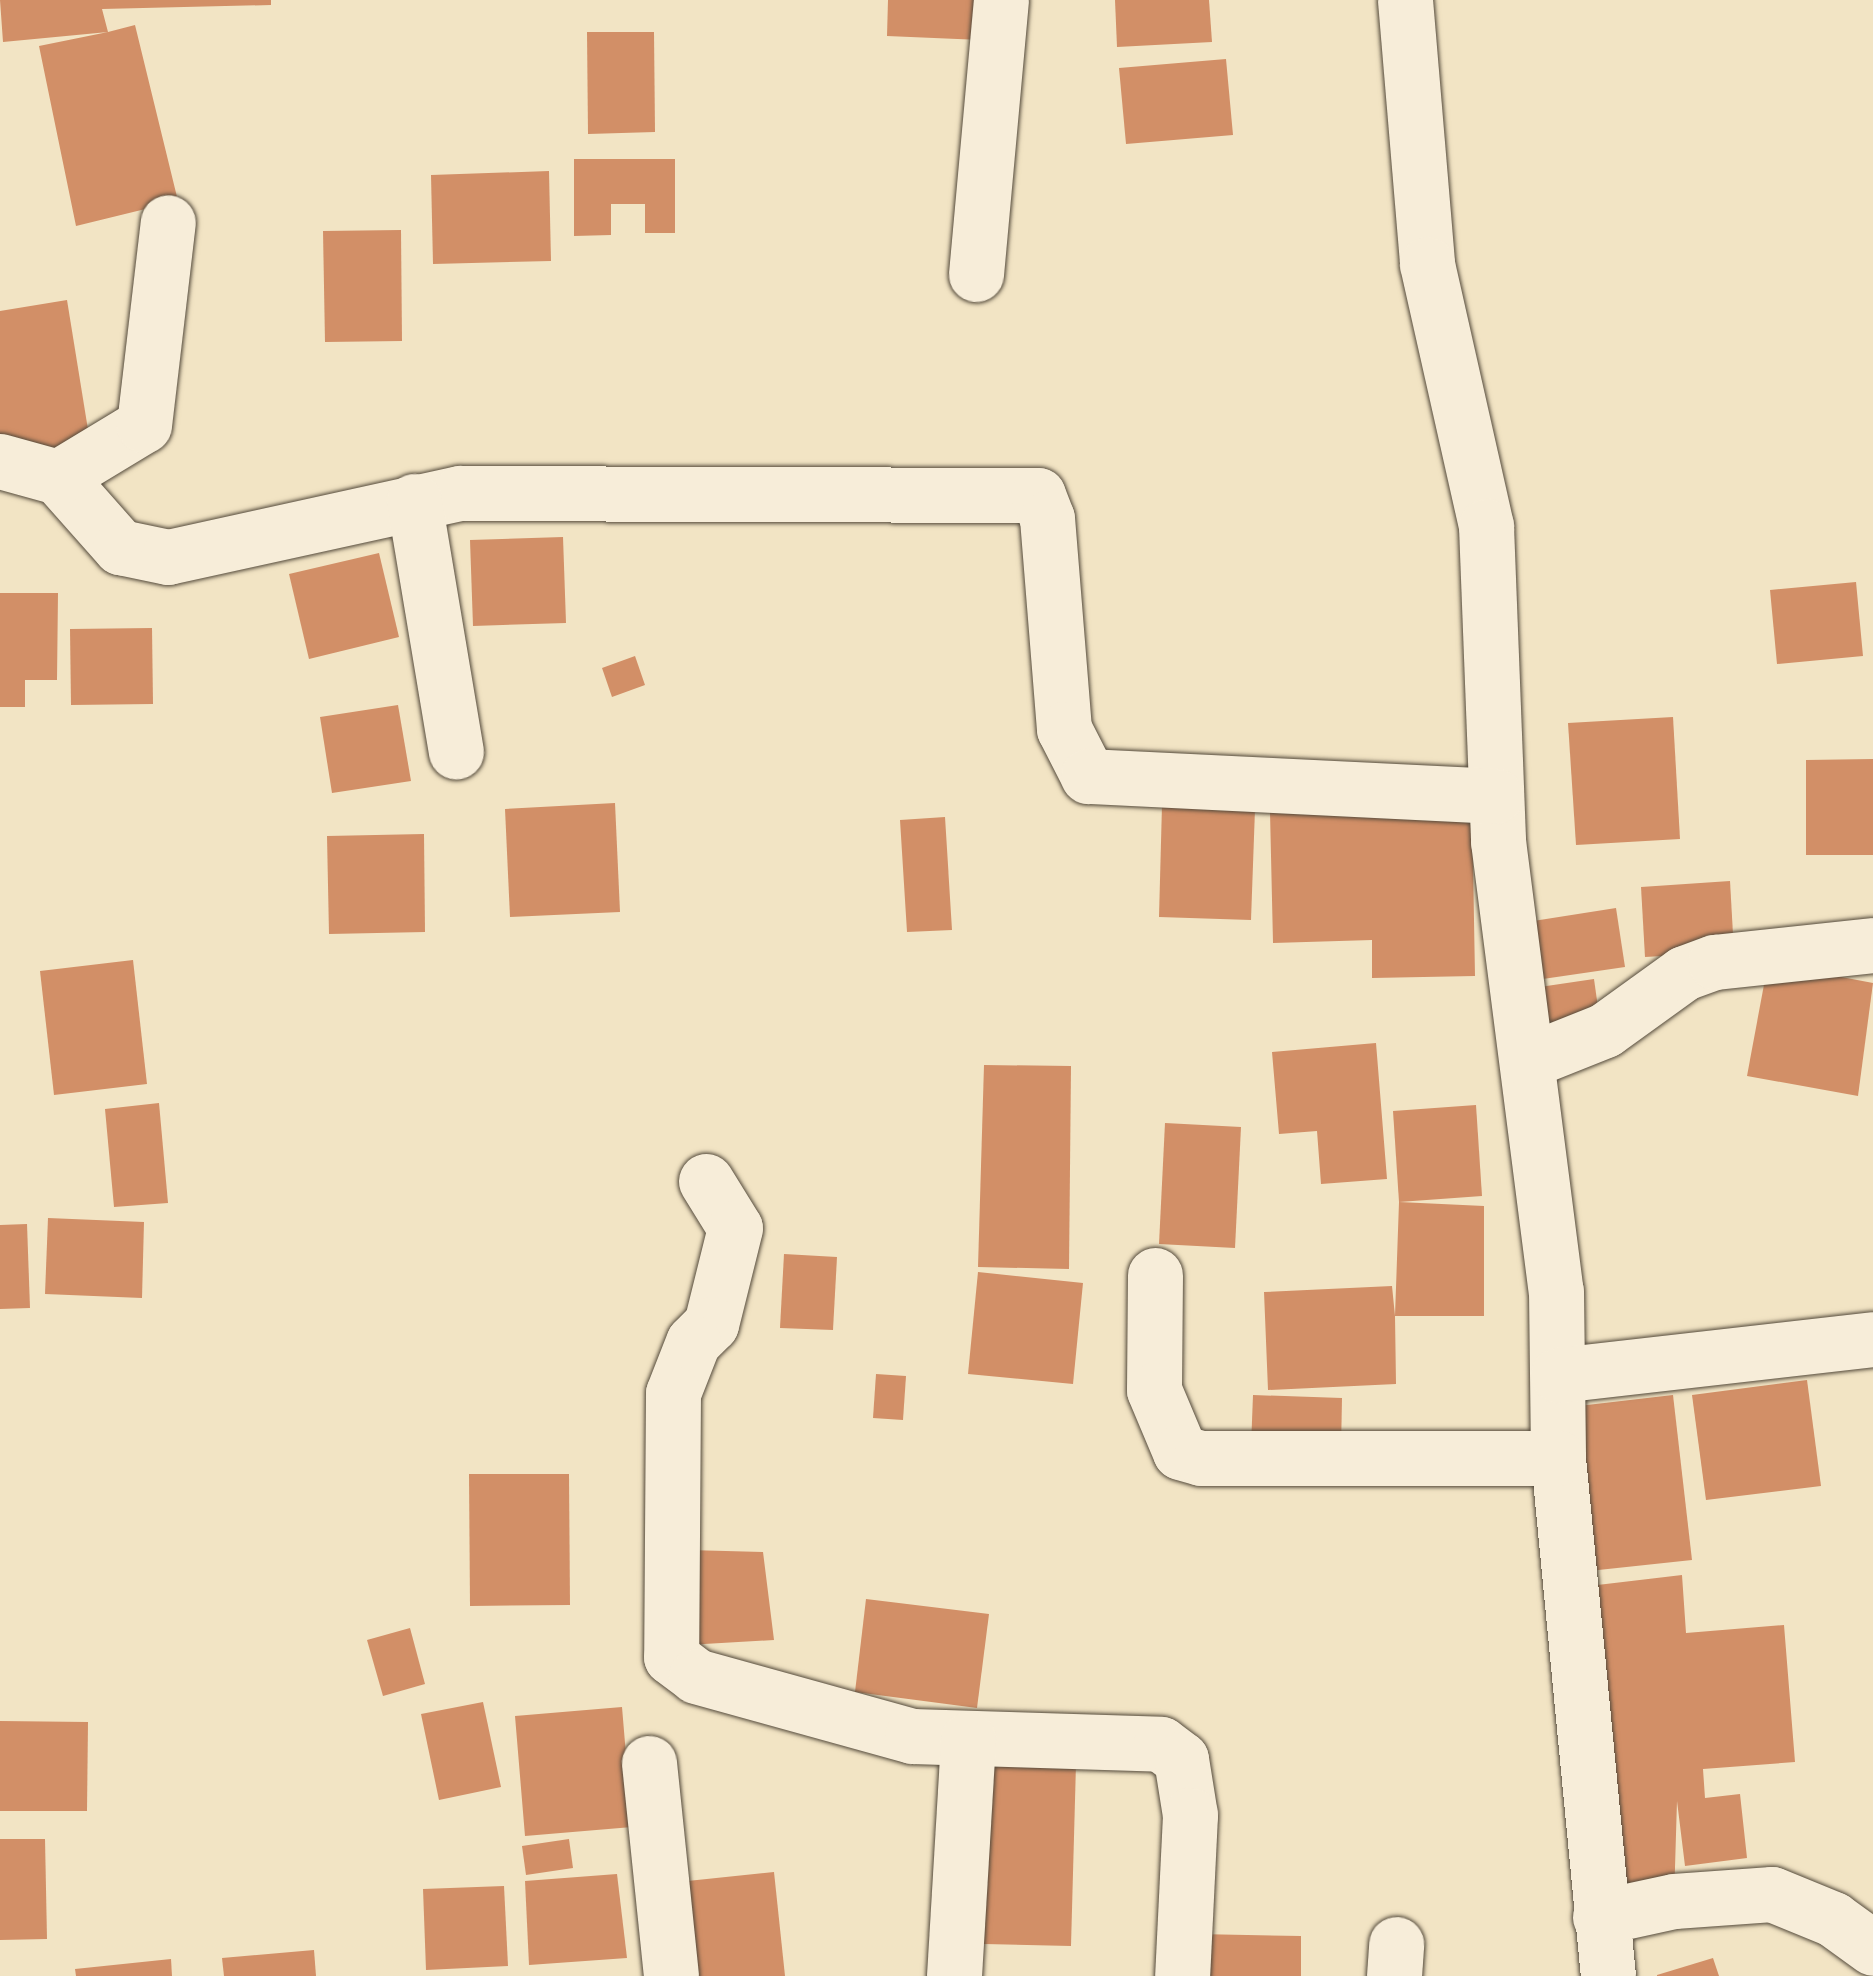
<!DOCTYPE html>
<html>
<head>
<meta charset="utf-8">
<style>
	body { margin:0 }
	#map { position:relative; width:1873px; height:1976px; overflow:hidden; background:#f2e4c4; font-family:"IM FELL French Canon",serif }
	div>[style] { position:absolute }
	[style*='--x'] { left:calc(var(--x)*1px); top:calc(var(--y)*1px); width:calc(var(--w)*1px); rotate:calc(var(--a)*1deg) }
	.building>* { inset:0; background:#d28f67 }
	.roads { filter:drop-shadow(0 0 2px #544a3b) drop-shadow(0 0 2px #544a3b) }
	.minor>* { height:55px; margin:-27.5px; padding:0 27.5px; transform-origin:27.5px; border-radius:27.5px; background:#f7edd9 }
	span { translate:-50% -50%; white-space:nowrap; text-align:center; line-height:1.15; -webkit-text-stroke:9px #f7edd9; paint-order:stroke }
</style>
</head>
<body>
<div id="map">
	<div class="building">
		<i style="clip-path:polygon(0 0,271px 0,271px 5px,102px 9px,108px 32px,135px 25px,178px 201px,76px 226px,39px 46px,108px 32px,3px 42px)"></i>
		<i style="clip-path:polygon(888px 0,983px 0,981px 40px,887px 36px)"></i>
		<i style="clip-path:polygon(1115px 0,1209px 0,1212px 42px,1117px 47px)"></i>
		<i style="clip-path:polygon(587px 32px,654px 32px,655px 132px,588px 134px)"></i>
		<i style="clip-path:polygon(1226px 59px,1233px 135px,1126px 144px,1119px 68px)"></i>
		<i style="clip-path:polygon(574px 159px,675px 159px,675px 233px,645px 233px,645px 204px,611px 204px,611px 235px,574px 236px)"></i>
		<i style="clip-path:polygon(549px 171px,551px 261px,433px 264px,431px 175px)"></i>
		<i style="clip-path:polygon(401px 230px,402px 341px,325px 342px,323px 231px)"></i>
		<i style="clip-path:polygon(67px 300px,90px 442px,0 457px,0 311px)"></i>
		<i style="clip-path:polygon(563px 537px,566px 623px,473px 626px,470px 540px)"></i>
		<i style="clip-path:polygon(379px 553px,399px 637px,309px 659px,289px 574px)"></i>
		<i style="clip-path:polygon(1856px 582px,1863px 656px,1777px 664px,1770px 590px)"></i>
		<i style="clip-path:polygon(0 593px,58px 593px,57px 680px,25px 680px,25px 707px,0 707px)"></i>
		<i style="clip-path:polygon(152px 628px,153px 704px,71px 705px,70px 629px)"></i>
		<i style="clip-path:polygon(635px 656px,645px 685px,612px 697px,602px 668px)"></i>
		<i style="clip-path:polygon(398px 705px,411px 781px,332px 793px,320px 717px)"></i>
		<i style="clip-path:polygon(1673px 717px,1680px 839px,1576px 845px,1568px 723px)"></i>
		<i style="clip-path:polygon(1873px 759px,1873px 855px,1806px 855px,1806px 760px)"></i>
		<i style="clip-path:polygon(615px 803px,620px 912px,510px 917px,505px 809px)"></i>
		<i style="clip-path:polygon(1162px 805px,1255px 809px,1251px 920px,1159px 917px)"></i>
		<i style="clip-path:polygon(1472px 807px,1475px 976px,1372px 978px,1372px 940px,1273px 943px,1270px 812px)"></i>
		<i style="clip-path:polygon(945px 817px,952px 930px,907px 932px,900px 820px)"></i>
		<i style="clip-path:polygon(424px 834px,425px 932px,329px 934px,327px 836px)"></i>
		<i style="clip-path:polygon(1730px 881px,1734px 952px,1645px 957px,1641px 887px)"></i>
		<i style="clip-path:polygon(1616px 908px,1625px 967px,1536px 980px,1527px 922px)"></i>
		<i style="clip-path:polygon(133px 960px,147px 1084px,54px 1095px,40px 971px)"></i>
		<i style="clip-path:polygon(1768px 963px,1873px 983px,1858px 1096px,1747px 1076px)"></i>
		<i style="clip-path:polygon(1594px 979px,1601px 1029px,1541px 1037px,1533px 988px)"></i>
		<i style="clip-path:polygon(1376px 1043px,1387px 1179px,1321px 1184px,1317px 1131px,1279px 1134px,1272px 1052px)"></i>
		<i style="clip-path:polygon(984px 1065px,1071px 1066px,1069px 1269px,978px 1267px)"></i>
		<i style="clip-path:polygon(159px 1103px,168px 1203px,114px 1207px,105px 1109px)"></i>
		<i style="clip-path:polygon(1476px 1105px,1482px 1196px,1399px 1202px,1393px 1111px)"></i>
		<i style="clip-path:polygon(1165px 1123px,1241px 1127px,1235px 1248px,1159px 1244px)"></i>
		<i style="clip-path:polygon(1399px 1202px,1484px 1206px,1484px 1316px,1395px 1316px,1396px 1384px,1268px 1390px,1264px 1292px,1392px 1286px,1395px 1316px)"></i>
		<i style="clip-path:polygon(48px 1218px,144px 1222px,142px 1298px,45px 1294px)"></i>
		<i style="clip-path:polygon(27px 1224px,30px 1308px,0 1309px,0 1225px)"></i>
		<i style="clip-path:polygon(784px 1254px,837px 1257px,833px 1330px,780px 1328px)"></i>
		<i style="clip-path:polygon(978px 1272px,1083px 1283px,1073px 1384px,968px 1374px)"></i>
		<i style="clip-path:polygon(876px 1374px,906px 1376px,903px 1420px,873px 1418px)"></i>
		<i style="clip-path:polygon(1807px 1380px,1821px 1486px,1706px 1500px,1692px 1395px)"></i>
		<i style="clip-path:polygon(1253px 1395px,1342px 1398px,1341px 1450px,1251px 1447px)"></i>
		<i style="clip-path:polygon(1673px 1395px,1692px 1560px,1589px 1571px,1570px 1407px)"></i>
		<i style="clip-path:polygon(469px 1474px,569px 1474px,570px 1605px,470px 1606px)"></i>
		<i style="clip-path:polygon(688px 1550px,763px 1552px,774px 1640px,687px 1645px)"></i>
		<i style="clip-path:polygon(1682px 1575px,1686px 1633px,1784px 1625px,1795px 1762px,1703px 1769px,1705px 1798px,1740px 1794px,1747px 1858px,1685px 1866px,1677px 1801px,1674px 1901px,1604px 1901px,1589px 1586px)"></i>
		<i style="clip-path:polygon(866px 1599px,989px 1614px,977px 1708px,855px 1692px)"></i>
		<i style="clip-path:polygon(410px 1628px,425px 1684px,383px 1696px,367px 1640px)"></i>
		<i style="clip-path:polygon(483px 1702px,501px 1787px,439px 1800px,421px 1714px)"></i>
		<i style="clip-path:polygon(622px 1707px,632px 1827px,525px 1836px,515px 1716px)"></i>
		<i style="clip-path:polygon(0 1721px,88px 1722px,87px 1811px,0 1811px)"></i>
		<i style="clip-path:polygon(989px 1761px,1076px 1764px,1071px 1946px,984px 1944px)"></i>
		<i style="clip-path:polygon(0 1839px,45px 1839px,47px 1939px,0 1940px)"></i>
		<i style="clip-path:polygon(569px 1839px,573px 1868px,526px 1875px,522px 1846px)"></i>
		<i style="clip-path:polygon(774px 1872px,785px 1976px,688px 1976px,678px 1882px)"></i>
		<i style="clip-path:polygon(617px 1874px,627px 1958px,529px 1965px,525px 1881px)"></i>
		<i style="clip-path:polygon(504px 1886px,508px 1966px,426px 1970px,423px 1889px)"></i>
		<i style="clip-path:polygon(1197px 1934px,1301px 1936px,1301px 1976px,1196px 1976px)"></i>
		<i style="clip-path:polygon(314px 1950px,316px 1976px,224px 1976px,222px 1958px)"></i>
		<i style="clip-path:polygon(1713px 1958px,1719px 1976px,1657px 1976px,1657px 1975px)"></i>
		<i style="clip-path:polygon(171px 1959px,172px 1976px,76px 1976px,75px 1969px)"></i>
	</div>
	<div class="roads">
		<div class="minor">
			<i style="--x:1405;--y:0;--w:265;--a:85.2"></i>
			<i style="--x:1427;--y:264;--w:269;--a:77.3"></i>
			<i style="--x:1486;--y:526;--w:315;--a:87.8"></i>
			<i style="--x:1498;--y:841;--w:454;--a:82.7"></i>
			<i style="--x:1556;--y:1291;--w:167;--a:89.3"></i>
			<i style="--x:1558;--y:1458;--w:520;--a:84.49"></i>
			<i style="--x:976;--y:274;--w:275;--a:-84.8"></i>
			<i style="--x:0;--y:461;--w:60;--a:15.4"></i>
			<i style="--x:58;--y:477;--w:94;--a:48.5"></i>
			<i style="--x:120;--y:547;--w:49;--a:11.8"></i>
			<i style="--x:168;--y:557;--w:299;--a:-12.4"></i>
			<i style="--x:460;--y:493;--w:578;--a:0.2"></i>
			<i style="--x:1038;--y:495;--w:25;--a:69"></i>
			<i style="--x:1047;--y:518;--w:212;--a:85.4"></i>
			<i style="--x:1064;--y:729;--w:53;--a:62.9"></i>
			<i style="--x:1088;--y:776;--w:408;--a:2.8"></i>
			<i style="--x:58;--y:477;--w:100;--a:-31.2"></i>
			<i style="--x:144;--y:425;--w:204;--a:-83.3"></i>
			<i style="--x:414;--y:501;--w:254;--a:80.5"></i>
			<i style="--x:1530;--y:1060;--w:81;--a:-21.8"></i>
			<i style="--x:1605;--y:1030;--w:97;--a:-35.8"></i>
			<i style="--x:1684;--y:973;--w:33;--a:-20"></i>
			<i style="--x:1715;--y:962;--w:159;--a:-6.1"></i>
			<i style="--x:706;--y:1181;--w:55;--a:58.3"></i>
			<i style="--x:735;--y:1228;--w:99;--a:104"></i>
			<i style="--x:711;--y:1324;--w:25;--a:135"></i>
			<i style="--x:693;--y:1342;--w:55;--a:111.4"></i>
			<i style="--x:673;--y:1393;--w:264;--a:90.4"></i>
			<i style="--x:671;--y:1657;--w:31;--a:37"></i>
			<i style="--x:696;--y:1676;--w:224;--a:15.5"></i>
			<i style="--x:912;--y:1736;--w:249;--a:1.8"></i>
			<i style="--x:1161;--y:1744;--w:25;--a:37"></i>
			<i style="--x:1181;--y:1759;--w:57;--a:80.9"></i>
			<i style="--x:1190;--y:1815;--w:161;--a:92.8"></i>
			<i style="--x:1155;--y:1275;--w:115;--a:90.5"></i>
			<i style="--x:1154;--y:1390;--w:67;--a:67.2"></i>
			<i style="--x:1180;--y:1452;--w:22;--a:16"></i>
			<i style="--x:1201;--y:1458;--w:357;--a:0"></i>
			<i style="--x:1558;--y:1375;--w:317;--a:-6.5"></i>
			<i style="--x:649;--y:1763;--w:214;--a:84.1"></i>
			<i style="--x:1600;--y:1917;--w:76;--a:-12.2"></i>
			<i style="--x:1674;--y:1901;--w:98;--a:-4.1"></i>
			<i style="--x:1772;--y:1894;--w:66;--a:22.3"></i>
			<i style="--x:1833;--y:1919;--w:49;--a:35.9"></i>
			<i style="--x:954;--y:1976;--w:237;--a:-86.6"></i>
			<i style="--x:1394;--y:1976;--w:32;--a:-86"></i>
		</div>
	</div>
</div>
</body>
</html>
